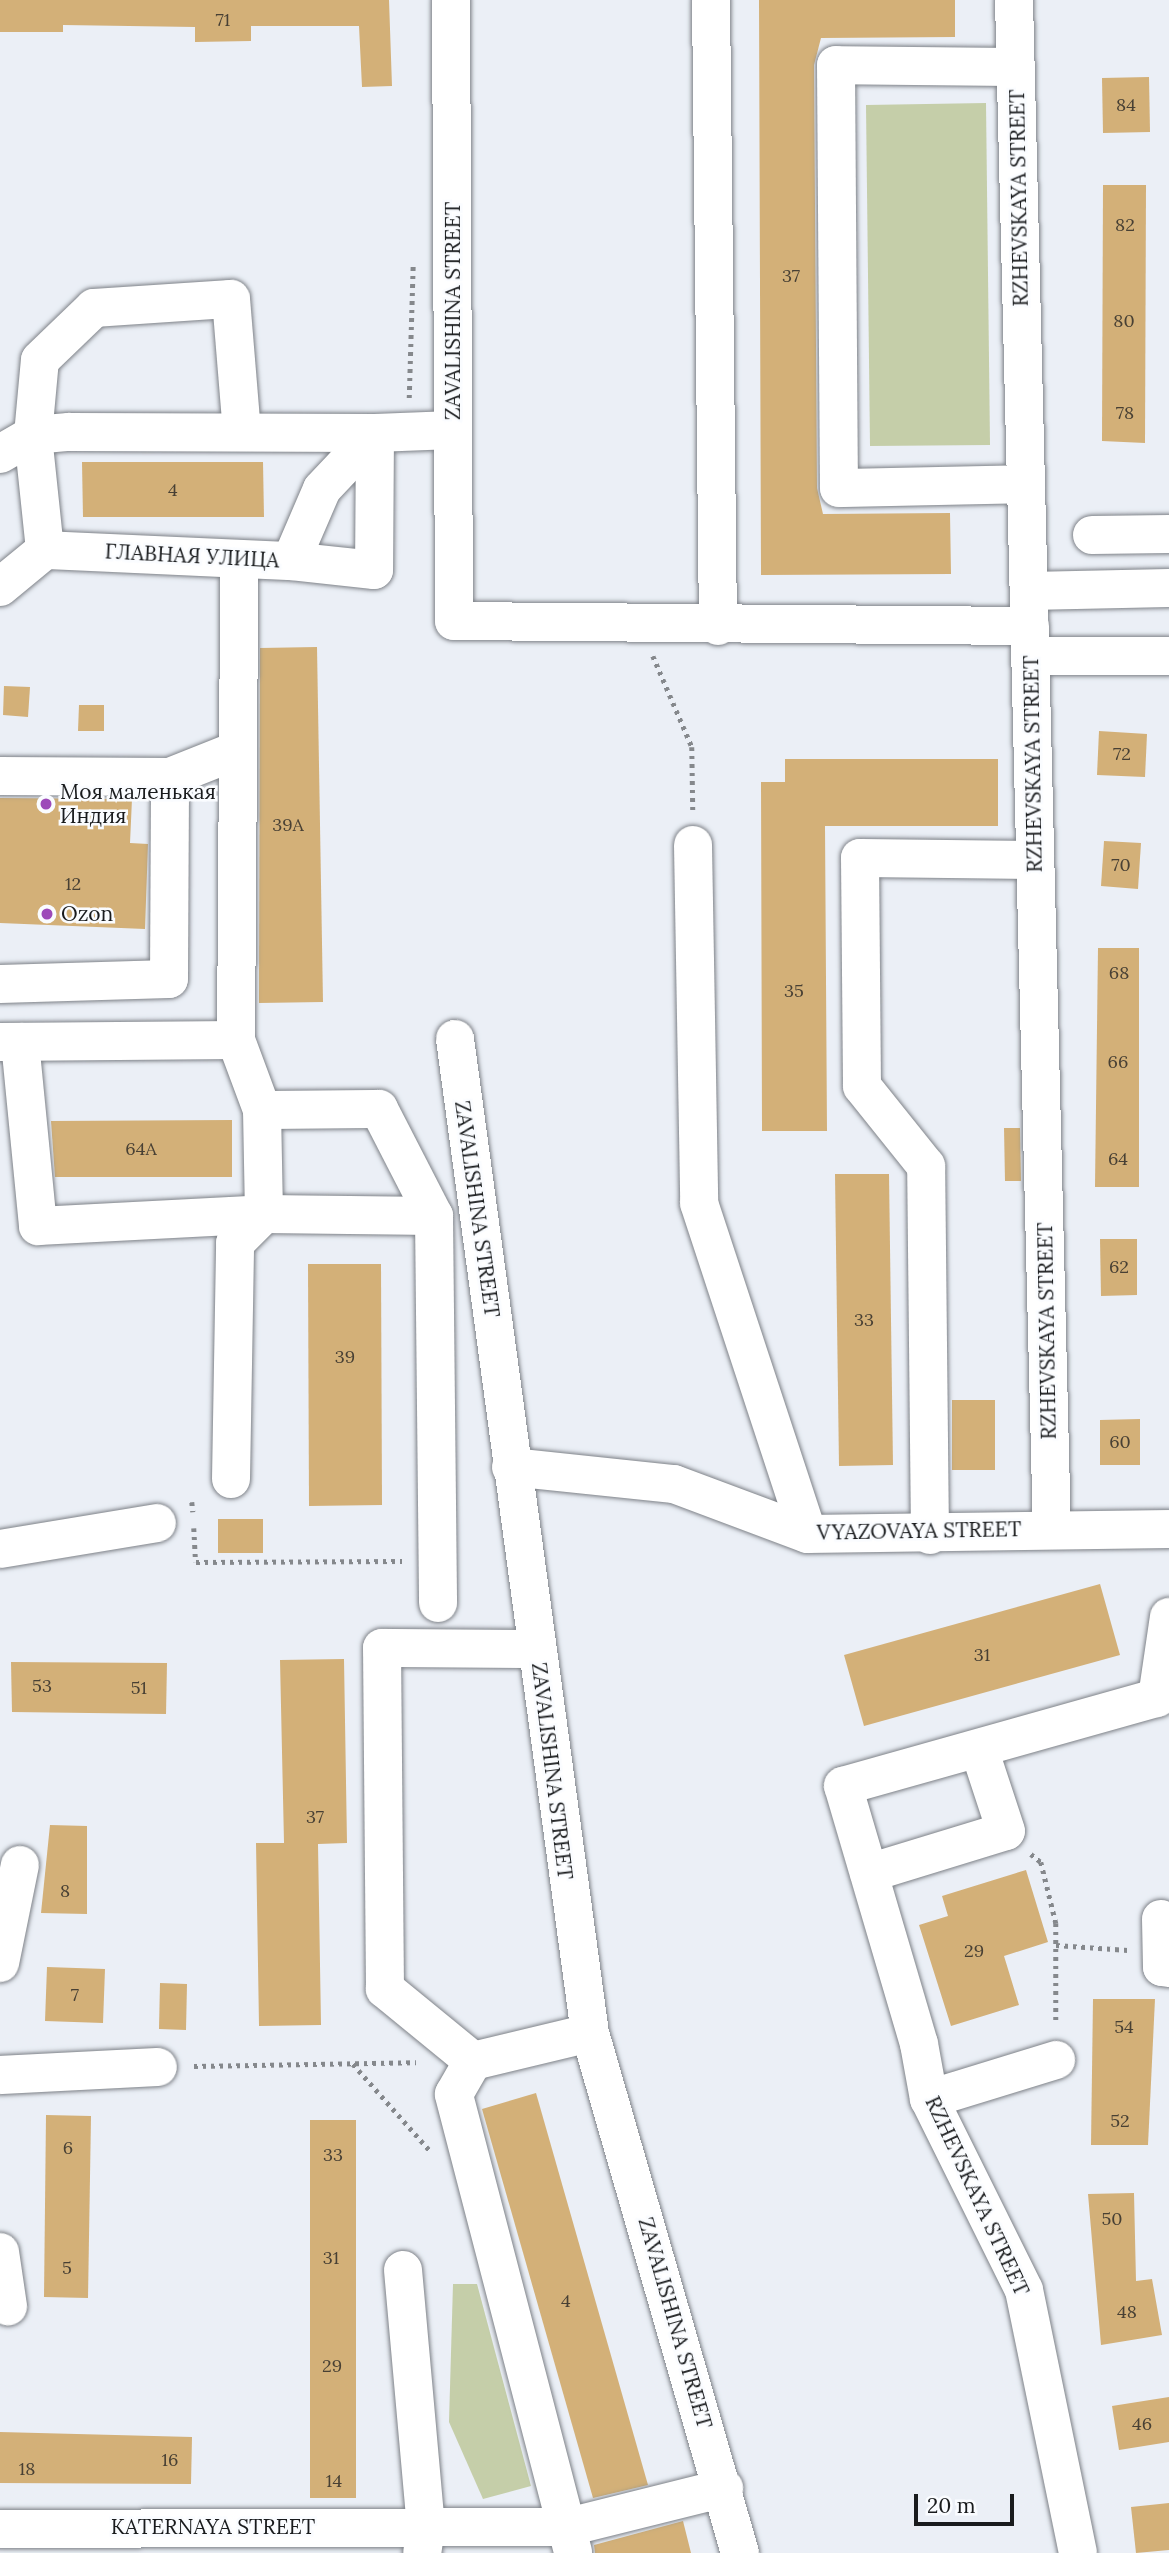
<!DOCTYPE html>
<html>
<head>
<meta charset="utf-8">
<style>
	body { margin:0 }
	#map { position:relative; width:1169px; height:2553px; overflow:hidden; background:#ebeff6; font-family:Lora,serif }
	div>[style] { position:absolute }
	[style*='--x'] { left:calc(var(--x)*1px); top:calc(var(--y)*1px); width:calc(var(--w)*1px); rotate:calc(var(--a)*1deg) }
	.green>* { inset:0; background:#c5cea9 }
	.building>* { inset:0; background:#d3b078 }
	.path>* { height:4.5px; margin-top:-2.25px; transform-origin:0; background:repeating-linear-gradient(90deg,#85888c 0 3.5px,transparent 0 8.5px) }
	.roads { filter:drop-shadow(0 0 2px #7e8288) drop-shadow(0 0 2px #7e8288) }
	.minor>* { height:38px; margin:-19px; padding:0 19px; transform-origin:19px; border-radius:19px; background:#fff }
	.dots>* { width:19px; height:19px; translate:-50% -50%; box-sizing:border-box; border:4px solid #fafcff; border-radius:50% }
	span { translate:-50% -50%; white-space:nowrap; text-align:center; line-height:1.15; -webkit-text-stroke:5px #fafcff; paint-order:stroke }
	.number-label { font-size:18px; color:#484034 }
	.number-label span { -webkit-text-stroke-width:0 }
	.street-label { font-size:21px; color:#191b1d }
	.poi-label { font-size:21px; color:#191b1d }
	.left { translate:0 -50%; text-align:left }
	.scale { position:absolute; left:914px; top:2494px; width:100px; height:32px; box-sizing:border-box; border:4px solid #191b1d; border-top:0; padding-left:9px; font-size:21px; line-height:24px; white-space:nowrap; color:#191b1d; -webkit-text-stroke:5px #fafcff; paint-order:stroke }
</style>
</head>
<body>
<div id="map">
	<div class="green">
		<i style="clip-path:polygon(986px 103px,990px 445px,870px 446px,866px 105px)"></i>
		<i style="clip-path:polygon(453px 2284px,477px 2284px,531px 2486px,483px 2499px,449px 2422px)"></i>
	</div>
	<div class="building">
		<i style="clip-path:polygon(0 0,389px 0,392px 86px,362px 87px,359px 26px,251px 26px,251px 41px,195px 42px,195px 27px,63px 25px,63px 32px,0 32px)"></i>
		<i style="clip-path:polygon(759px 0,955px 0,955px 37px,821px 38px,814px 65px,817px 488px,823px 514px,950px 513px,951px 574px,761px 575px)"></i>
		<i style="clip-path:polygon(1149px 77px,1150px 132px,1103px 133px,1102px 78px)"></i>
		<i style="clip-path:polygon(1103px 185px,1146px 185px,1145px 443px,1102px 441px)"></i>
		<i style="clip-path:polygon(82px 462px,263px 462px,264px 517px,83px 517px)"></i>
		<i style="clip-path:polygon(317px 647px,323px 1002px,259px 1003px,260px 648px)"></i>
		<i style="clip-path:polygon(4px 686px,30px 687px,28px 717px,3px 715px)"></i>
		<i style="clip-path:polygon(79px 705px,104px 705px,104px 731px,78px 731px)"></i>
		<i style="clip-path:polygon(1099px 731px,1147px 734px,1145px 777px,1097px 775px)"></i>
		<i style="clip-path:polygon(785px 759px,998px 759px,998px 826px,825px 826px,827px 1131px,762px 1131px,761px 782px,785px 782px)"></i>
		<i style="clip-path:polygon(0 798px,132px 799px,130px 843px,148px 844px,145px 929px,0 923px)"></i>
		<i style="clip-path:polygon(1104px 841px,1141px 843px,1138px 889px,1101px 886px)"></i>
		<i style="clip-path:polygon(1098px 948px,1139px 948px,1139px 1187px,1095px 1187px)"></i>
		<i style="clip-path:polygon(232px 1120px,232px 1177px,55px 1177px,51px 1121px)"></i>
		<i style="clip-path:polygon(1004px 1128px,1020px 1128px,1021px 1181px,1005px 1181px)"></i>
		<i style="clip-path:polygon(835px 1174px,889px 1174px,893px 1465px,839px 1466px)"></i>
		<i style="clip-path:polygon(1100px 1239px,1137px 1239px,1137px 1295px,1101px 1296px)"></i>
		<i style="clip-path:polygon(308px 1264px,381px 1264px,382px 1505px,309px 1506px)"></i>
		<i style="clip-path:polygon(952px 1400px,995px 1400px,995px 1470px,952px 1470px)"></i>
		<i style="clip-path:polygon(1140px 1419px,1140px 1465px,1100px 1465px,1100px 1420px)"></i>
		<i style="clip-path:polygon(218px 1519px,263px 1519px,263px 1553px,218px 1553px)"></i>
		<i style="clip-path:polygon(1100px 1584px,1120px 1655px,864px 1726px,844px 1655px)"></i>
		<i style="clip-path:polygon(344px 1659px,347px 1843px,318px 1844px,321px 2025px,259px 2026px,256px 1843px,284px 1843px,280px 1660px)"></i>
		<i style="clip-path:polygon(11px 1662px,167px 1663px,166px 1714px,12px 1712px)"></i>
		<i style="clip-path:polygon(50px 1825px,87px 1826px,87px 1914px,41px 1913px)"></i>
		<i style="clip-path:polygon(1026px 1870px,1048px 1942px,1004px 1956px,1019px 2005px,951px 2026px,919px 1925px,948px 1916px,942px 1896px)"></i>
		<i style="clip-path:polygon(47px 1967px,105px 1969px,103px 2023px,45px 2021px)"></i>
		<i style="clip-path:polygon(160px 1983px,187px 1984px,186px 2030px,159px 2029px)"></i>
		<i style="clip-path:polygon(1093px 1999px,1155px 1999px,1148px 2145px,1091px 2145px)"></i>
		<i style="clip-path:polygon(536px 2093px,648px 2485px,593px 2498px,482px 2109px)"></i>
		<i style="clip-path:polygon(46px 2115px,91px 2116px,88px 2298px,44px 2297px)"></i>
		<i style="clip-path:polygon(310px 2120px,356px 2120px,356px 2498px,310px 2498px)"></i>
		<i style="clip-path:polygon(1134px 2193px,1136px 2281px,1152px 2279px,1162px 2335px,1101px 2345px,1088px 2194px)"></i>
		<i style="clip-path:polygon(1169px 2397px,1169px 2442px,1119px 2450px,1112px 2406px)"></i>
		<i style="clip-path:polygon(0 2432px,192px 2437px,191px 2484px,0 2483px)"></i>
		<i style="clip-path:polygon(1169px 2503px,1169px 2550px,1136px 2553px,1131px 2507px)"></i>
		<i style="clip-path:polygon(683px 2521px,691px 2553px,595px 2553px,594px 2545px)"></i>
	</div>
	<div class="path">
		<i style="--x:409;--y:398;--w:135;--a:-88.3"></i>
		<i style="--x:653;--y:656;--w:99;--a:66.8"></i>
		<i style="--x:692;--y:747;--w:64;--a:89.1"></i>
		<i style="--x:192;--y:1502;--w:10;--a:84"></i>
		<i style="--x:194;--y:1528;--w:34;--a:87"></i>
		<i style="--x:196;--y:1562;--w:206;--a:-0.3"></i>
		<i style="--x:1031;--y:1854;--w:13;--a:39"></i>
		<i style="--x:1041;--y:1862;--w:63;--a:76.2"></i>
		<i style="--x:1056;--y:1923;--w:101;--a:90"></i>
		<i style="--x:1056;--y:1945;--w:72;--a:4"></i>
		<i style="--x:353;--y:2064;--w:118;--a:48.4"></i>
		<i style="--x:194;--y:2066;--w:222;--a:-1"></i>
	</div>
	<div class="roads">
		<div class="minor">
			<i style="--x:451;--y:0;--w:621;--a:89.72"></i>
			<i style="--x:454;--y:621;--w:576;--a:0.5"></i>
			<i style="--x:711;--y:0;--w:626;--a:89.36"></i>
			<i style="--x:1014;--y:0;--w:1529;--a:88.58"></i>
			<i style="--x:1016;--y:67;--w:180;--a:-179.4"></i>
			<i style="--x:836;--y:65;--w:423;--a:89.6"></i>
			<i style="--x:839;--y:488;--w:187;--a:-1.2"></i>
			<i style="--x:0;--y:454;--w:38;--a:-30"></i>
			<i style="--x:33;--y:435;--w:36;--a:-5"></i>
			<i style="--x:69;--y:432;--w:306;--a:0.2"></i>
			<i style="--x:375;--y:433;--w:137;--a:90.4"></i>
			<i style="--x:374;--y:570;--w:83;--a:-173.8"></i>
			<i style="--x:1092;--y:535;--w:77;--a:-0.7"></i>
			<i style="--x:45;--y:550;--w:116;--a:-96"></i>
			<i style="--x:33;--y:435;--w:75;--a:-84.7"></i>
			<i style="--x:40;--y:360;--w:75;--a:-43.9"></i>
			<i style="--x:94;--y:308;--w:137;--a:-3.8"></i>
			<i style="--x:231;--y:299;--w:133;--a:85.3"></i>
			<i style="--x:0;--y:587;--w:58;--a:-39.4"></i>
			<i style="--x:45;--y:550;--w:246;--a:2.6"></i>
			<i style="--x:291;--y:561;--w:78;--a:-66.7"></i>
			<i style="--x:322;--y:489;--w:77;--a:-46.6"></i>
			<i style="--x:375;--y:433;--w:78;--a:-2.2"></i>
			<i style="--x:1029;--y:591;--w:140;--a:-1.2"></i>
			<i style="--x:1030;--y:656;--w:139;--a:0"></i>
			<i style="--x:0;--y:776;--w:170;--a:0.3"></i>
			<i style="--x:170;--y:777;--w:73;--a:-21.7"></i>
			<i style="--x:693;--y:845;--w:358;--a:89"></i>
			<i style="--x:699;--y:1203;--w:348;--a:71.8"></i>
			<i style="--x:0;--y:984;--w:169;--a:-1.7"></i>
			<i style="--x:169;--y:979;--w:202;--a:-89.7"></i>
			<i style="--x:455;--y:1039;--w:1003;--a:82.27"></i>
			<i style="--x:590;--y:2033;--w:541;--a:73.91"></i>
			<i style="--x:0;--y:1042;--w:236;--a:-0.5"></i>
			<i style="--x:20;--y:1042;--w:185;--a:84.4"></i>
			<i style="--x:38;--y:1226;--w:226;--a:-3"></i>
			<i style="--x:264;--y:1214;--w:170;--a:0.7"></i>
			<i style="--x:262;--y:1110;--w:117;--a:-0.5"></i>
			<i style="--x:379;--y:1109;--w:120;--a:62.8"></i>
			<i style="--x:434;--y:1216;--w:387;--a:89.4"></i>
			<i style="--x:511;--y:1467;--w:164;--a:6"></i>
			<i style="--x:674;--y:1484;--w:143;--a:20.5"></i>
			<i style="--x:808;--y:1534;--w:361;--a:-0.8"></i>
			<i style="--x:231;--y:1479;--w:236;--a:-89"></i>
			<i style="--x:235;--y:1243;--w:41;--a:-45"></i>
			<i style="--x:264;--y:1214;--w:104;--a:-91.1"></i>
			<i style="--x:262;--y:1110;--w:75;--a:-110.4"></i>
			<i style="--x:236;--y:1040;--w:481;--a:-89.6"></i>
			<i style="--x:930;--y:1535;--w:369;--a:-90.6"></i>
			<i style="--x:926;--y:1166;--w:102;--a:-128.7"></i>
			<i style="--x:862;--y:1086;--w:228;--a:-90.5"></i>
			<i style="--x:860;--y:858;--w:175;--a:0.7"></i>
			<i style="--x:0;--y:1549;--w:159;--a:-9.4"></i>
			<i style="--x:869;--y:1873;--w:143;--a:-17"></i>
			<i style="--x:1006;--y:1831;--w:86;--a:-108.2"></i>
			<i style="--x:1161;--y:1919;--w:48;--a:88.8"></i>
			<i style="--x:1162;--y:1967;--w:7;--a:8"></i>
			<i style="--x:0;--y:1963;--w:100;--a:-78.5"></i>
			<i style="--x:473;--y:2061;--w:114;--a:-140.7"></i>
			<i style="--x:385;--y:1989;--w:341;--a:-90.5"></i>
			<i style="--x:382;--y:1648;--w:154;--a:0.4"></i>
			<i style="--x:0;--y:2075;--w:158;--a:-2.9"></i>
			<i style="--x:929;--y:2099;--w:133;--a:-17.1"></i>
			<i style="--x:0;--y:2252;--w:55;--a:81.6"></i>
			<i style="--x:403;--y:2270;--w:257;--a:84.9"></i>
			<i style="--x:426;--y:2526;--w:27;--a:98"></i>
			<i style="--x:0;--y:2529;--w:568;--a:-0.2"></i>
			<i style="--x:568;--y:2527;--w:161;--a:-14"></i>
			<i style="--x:573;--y:2552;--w:473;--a:-104.6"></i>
			<i style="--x:454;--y:2094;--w:38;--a:-60"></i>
			<i style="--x:473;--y:2061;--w:120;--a:-13.5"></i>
			<i style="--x:1078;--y:2553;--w:268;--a:-101.6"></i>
			<i style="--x:1024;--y:2290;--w:213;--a:-116.4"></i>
			<i style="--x:929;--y:2099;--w:56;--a:-100.3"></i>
			<i style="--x:919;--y:2044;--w:269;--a:-106.4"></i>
			<i style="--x:843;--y:1786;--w:326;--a:-15.7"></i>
			<i style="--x:1157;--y:1698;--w:82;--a:-81.6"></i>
		</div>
	</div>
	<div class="dots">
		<i style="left:46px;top:804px;background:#9d4ab9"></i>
		<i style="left:47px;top:914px;background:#9d4ab9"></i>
	</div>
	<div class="number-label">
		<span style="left:223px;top:20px">71</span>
		<span style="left:1126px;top:105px">84</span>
		<span style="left:1125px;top:225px">82</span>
		<span style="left:791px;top:276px">37</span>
		<span style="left:1124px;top:321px">80</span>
		<span style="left:1125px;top:413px">78</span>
		<span style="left:173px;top:490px">4</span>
		<span style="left:1122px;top:754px">72</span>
		<span style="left:288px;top:825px">39А</span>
		<span style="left:1121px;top:865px">70</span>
		<span style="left:73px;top:884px">12</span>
		<span style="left:1119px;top:973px">68</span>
		<span style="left:794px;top:991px">35</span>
		<span style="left:1118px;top:1062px">66</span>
		<span style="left:141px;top:1149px">64А</span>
		<span style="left:1118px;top:1159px">64</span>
		<span style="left:1119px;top:1267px">62</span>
		<span style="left:864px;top:1320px">33</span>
		<span style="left:345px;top:1357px">39</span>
		<span style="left:1120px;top:1442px">60</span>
		<span style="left:982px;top:1655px">31</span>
		<span style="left:42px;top:1686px">53</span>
		<span style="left:139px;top:1688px">51</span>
		<span style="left:315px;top:1817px">37</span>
		<span style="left:65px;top:1891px">8</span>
		<span style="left:974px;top:1951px">29</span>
		<span style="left:75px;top:1995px">7</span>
		<span style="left:1124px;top:2027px">54</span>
		<span style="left:1120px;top:2121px">52</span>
		<span style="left:68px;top:2148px">6</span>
		<span style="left:333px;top:2155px">33</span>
		<span style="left:1112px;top:2219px">50</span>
		<span style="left:331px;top:2258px">31</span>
		<span style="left:67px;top:2268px">5</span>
		<span style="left:566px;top:2301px">4</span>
		<span style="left:1127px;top:2312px">48</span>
		<span style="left:332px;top:2366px">29</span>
		<span style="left:1142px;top:2424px">46</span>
		<span style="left:170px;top:2460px">16</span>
		<span style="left:27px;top:2469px">18</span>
		<span style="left:334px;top:2481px">14</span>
	</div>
	<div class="street-label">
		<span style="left:1019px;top:198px;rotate:-91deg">RZHEVSKAYA STREET</span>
		<span style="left:453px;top:311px;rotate:-90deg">ZAVALISHINA STREET</span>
		<span style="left:192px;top:556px;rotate:3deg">ГЛАВНАЯ УЛИЦА</span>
		<span style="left:1033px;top:764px;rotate:-91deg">RZHEVSKAYA STREET</span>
		<span style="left:477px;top:1209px;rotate:82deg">ZAVALISHINA STREET</span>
		<span style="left:1047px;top:1331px;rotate:-91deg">RZHEVSKAYA STREET</span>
		<span style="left:919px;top:1531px;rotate:-1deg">VYAZOVAYA STREET</span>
		<span style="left:552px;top:1771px;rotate:83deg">ZAVALISHINA STREET</span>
		<span style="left:977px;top:2196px;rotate:65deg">RZHEVSKAYA STREET</span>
		<span style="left:675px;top:2323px;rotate:74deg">ZAVALISHINA STREET</span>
		<span style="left:213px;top:2527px">KATERNAYA STREET</span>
	</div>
	<div class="poi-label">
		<span class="left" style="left:60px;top:804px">Моя маленькая<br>Индия</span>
		<span class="left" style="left:61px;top:914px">Ozon</span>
	</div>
	<div class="scale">20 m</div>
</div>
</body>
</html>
